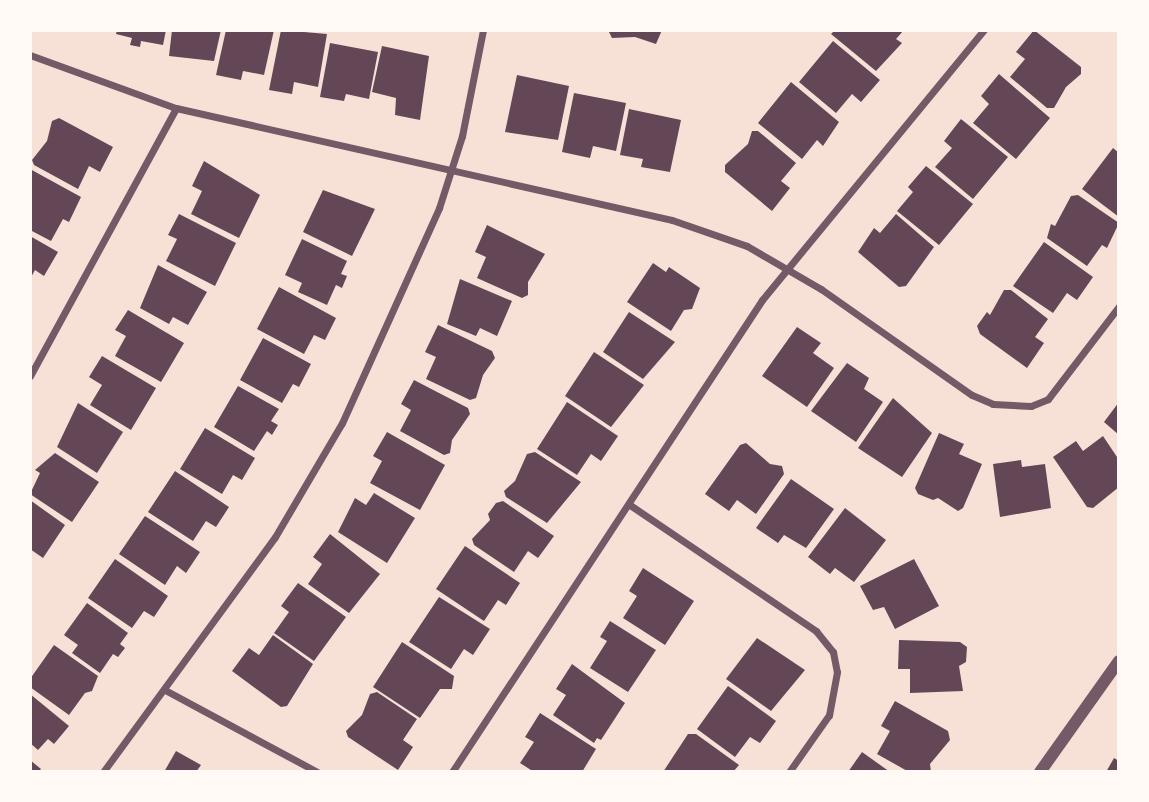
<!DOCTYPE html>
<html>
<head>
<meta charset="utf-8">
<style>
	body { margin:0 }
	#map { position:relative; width:1149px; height:802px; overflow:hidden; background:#f7e1d7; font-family:Quicksand,sans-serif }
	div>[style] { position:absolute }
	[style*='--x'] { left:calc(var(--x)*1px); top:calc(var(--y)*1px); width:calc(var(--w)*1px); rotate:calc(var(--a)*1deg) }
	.building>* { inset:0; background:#644757 }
	.minor>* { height:7px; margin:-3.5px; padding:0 3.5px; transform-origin:3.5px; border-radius:3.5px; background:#755966 }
	.tertiary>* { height:12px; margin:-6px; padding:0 6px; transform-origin:6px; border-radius:6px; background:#755966 }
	span { translate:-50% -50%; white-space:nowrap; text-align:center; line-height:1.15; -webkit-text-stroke:6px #fffaf5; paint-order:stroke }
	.frame { position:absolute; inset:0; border:32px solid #fffaf5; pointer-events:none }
</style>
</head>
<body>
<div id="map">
	<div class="building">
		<i style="clip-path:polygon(117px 30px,166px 30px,163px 45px,141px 41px,140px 47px,130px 45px,132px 38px,116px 34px)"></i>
		<i style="clip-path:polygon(172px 30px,221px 30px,214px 61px,169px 56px)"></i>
		<i style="clip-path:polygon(226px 30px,274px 30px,264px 75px,243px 71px,241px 80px,216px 75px)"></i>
		<i style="clip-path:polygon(281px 30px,327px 34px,318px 87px,294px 82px,292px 94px,269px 90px)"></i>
		<i style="clip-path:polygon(608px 30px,662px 30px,656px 44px,635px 37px,612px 38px)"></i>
		<i style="clip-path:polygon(835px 30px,904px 30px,896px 39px,902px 43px,876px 71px,831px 34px)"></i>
		<i style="clip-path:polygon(1034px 30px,1081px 67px,1081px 74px,1066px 87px,1054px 108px,1047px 108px,1010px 77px,1025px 59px,1016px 52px)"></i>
		<i style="clip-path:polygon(833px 41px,880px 80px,861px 102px,852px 94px,836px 113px,799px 82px)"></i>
		<i style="clip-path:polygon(330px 43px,378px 52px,369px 99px,346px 94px,344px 101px,320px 97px)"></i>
		<i style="clip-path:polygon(382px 46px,429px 56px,420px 120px,395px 115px,396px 98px,372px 92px)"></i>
		<i style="clip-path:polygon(999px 74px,1050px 118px,1016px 159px,973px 123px,989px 104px,981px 96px)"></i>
		<i style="clip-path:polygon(517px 75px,569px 86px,558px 140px,505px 132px)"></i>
		<i style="clip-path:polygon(791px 82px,839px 122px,823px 146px,817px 140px,802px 159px,758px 123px)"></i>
		<i style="clip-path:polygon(574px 93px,626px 103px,616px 151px,593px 146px,590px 158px,562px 152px)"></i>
		<i style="clip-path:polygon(629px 109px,681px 120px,670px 172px,641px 167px,643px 159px,620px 155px)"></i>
		<i style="clip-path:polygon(59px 118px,113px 147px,100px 172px,89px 166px,78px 189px,34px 165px,32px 160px,47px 141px,52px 121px)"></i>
		<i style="clip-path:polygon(961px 119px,1008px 157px,973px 199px,935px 167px,952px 148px,944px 141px)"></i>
		<i style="clip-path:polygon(752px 131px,758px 131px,796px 163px,781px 181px,790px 188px,772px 211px,725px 172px,725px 165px,748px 144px)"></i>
		<i style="clip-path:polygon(1113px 148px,1119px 153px,1119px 217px,1082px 189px)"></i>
		<i style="clip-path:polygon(204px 161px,260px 195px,239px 238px,191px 214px,202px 191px,192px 186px)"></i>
		<i style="clip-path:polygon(926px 166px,973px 204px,939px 245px,897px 211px,913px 192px,908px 187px)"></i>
		<i style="clip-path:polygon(30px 169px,81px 197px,69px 222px,63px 219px,51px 241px,30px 230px)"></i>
		<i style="clip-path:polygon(323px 190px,375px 209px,352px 256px,303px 232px)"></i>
		<i style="clip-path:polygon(1078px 195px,1119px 223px,1107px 248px,1102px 245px,1087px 266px,1047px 238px,1051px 224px,1055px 226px,1071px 196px)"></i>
		<i style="clip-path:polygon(179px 214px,236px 243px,215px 286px,166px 261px,177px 239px,168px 235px)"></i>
		<i style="clip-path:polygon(896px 214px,934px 247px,906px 286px,899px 287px,858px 252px,874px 228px,880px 233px)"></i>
		<i style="clip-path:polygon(487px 225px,545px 254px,528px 282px,528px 295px,522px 298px,477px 278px,486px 257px,475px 252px)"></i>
		<i style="clip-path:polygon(30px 236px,58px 252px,44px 276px,35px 270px,30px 279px)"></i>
		<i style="clip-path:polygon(302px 239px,347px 261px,341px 274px,347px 276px,342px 288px,336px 285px,327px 305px,298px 292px,302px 283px,285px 275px)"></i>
		<i style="clip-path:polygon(1044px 242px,1093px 277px,1077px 300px,1067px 293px,1053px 313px,1013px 286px)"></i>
		<i style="clip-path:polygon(653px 263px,666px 272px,669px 267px,700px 288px,692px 309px,684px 310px,671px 331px,627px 302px)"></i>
		<i style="clip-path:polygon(158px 265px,207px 292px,188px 325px,173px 317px,169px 324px,140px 308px)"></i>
		<i style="clip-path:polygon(460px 279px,512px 301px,497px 336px,480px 328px,476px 336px,447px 324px)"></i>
		<i style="clip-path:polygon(279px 287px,336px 318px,325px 340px,314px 335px,304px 354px,257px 329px)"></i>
		<i style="clip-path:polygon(1004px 290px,1011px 290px,1048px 319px,1035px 337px,1044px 343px,1027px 368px,980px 334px,977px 326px,987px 312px,990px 315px)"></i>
		<i style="clip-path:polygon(128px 310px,184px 343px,161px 382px,115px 356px,126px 336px,115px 330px)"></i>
		<i style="clip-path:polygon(629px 312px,675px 342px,643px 379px,603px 352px)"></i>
		<i style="clip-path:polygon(438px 325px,492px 351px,495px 358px,483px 375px,476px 398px,470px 400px,426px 379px,436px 357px,425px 352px)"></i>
		<i style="clip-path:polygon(797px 327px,821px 343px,813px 353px,834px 368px,807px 407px,762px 376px)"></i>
		<i style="clip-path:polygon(263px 338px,311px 364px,299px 387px,293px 384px,282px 403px,240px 380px)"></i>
		<i style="clip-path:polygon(594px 352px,644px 385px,611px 427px,565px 396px)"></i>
		<i style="clip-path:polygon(102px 356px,156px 388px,131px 430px,90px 405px,102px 385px,89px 377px)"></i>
		<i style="clip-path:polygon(847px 363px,869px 378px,864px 389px,883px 402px,856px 442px,811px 411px)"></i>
		<i style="clip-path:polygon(414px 380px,468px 408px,470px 414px,452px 440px,450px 453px,444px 455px,400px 431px,411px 410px,401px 404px)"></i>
		<i style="clip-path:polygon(238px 386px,279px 409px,271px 421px,278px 425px,272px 435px,267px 431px,254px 451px,214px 427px)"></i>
		<i style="clip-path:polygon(893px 398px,932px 433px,902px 477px,858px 448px)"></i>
		<i style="clip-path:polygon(567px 402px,618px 436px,601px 461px,591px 454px,577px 475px,537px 449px)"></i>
		<i style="clip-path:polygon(1119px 402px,1119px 435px,1104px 422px)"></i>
		<i style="clip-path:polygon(78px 403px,123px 432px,97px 473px,57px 447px)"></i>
		<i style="clip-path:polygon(205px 428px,255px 458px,242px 480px,233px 475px,222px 494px,180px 469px)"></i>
		<i style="clip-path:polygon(387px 432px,445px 465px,420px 510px,370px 483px,382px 461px,373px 456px)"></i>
		<i style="clip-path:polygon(939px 433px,964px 444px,959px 454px,982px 464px,963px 508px,958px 511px,938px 498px,933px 500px,918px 494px,915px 488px)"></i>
		<i style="clip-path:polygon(1103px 436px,1119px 460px,1119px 487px,1093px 508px,1087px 507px,1053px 457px,1076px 441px,1083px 451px)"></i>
		<i style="clip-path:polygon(746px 443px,770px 464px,782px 466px,784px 474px,756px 514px,737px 500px,729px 511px,705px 494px,740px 445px)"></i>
		<i style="clip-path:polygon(535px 452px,581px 482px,547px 523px,506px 497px,504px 491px,515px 481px,527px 454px)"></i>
		<i style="clip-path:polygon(55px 453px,99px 482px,72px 522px,30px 494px,40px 473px,35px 470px)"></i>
		<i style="clip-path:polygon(1021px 460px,1022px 467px,1045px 464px,1051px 508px,1000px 517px,993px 464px)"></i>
		<i style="clip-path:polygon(175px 471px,229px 507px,216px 527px,206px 521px,193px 541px,148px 512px)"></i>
		<i style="clip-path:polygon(791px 479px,834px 509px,806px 548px,784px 535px,778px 543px,756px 528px)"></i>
		<i style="clip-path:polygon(374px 493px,415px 518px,387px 563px,338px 532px,355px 498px,366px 505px)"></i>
		<i style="clip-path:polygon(30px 500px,65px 525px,43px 558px,30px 549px)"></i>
		<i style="clip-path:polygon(503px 501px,554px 536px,538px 558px,528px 551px,514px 572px,474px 545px,472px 539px,490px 520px,488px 514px,496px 503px)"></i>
		<i style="clip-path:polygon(845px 508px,886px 540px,854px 582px,835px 568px,830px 574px,808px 557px)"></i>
		<i style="clip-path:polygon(145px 516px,200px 552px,186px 573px,177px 566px,165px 585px,119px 554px)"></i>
		<i style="clip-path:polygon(330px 534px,380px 574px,349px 613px,308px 584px,322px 564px,313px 557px)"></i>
		<i style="clip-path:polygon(465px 546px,520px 583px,506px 605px,498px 600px,484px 621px,436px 589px)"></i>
		<i style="clip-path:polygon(115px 559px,168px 596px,154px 617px,144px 611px,132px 628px,88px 598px)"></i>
		<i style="clip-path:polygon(914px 559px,939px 606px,895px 629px,884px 607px,873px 610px,860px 586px)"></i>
		<i style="clip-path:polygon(643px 568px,694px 601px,665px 645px,623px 618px,637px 596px,629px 591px)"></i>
		<i style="clip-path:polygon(298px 583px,346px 617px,314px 661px,274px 633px,289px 612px,281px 606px)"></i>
		<i style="clip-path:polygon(439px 597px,490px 629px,473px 655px,464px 649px,451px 669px,409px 642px)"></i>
		<i style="clip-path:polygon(87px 603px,128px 633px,120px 644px,125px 648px,118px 657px,113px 654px,100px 673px,72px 653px,78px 645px,64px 635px)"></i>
		<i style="clip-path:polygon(610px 621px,656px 650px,628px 692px,590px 668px,607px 641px,600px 637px)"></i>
		<i style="clip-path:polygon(273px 635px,313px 664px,287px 706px,281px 707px,232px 671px,249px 648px,259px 655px)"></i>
		<i style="clip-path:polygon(757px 638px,805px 670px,771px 711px,726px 679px)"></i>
		<i style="clip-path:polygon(899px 640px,960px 642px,967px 647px,966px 662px,959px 666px,963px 691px,910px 693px,910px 669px,898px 669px)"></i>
		<i style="clip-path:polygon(402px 642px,454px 676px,452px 689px,440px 689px,420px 718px,373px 687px)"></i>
		<i style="clip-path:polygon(54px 645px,98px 676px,92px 691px,85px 693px,69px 715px,30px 687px,30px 679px)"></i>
		<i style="clip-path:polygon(572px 664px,625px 703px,601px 740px,597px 738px,594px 743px,553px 715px,566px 695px,556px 689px)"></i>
		<i style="clip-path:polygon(728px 686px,776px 721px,760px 743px,750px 737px,735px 757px,697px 729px)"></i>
		<i style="clip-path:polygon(377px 692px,417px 719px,403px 740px,413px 747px,398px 770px,348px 737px,346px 731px,362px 715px,370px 694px)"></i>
		<i style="clip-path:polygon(30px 694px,69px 726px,54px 744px,48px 739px,38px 750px,30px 743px)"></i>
		<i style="clip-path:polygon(895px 701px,948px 731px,950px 740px,930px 764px,931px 772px,909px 772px,877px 754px,890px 731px,881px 726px)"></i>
		<i style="clip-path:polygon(540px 713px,596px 749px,582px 772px,534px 772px,520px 763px,534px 742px,525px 737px)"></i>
		<i style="clip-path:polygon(688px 734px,696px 734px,739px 765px,733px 772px,663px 772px)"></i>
		<i style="clip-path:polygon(176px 751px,201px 765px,196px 772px,164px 772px)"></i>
		<i style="clip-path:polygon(862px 752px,890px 772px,848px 772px)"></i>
		<i style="clip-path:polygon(1114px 758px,1119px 761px,1119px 772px,1106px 772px)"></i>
		<i style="clip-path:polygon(30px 760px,41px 769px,38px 772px,30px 772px)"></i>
	</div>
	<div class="minor">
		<i style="--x:30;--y:55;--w:155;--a:20"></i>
		<i style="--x:176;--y:108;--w:508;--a:12.72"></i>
		<i style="--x:672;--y:220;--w:79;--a:19.1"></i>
		<i style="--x:747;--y:246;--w:86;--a:30.2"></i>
		<i style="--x:821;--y:289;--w:184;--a:35.1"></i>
		<i style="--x:972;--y:395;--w:23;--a:23"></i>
		<i style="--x:993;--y:404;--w:38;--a:3"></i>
		<i style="--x:1031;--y:406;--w:18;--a:-22"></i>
		<i style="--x:1048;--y:399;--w:117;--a:-52.6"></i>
		<i style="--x:30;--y:376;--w:305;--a:-61.4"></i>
		<i style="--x:630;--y:505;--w:225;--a:34.1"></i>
		<i style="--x:816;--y:631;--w:27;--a:51"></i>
		<i style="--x:833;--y:652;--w:20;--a:79"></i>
		<i style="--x:837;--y:672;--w:44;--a:100.5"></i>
		<i style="--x:829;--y:715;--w:70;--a:125.1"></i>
		<i style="--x:165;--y:690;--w:173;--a:28.3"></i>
		<i style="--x:103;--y:772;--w:291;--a:-53.8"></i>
		<i style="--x:275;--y:537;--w:132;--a:-59.6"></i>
		<i style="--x:342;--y:423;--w:236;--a:-65.7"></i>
		<i style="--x:439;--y:208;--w:76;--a:-72.3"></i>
		<i style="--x:462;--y:136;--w:108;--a:-78.8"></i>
		<i style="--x:452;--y:772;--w:565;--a:-56.7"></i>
		<i style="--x:762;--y:300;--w:350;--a:-50.6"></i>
	</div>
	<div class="tertiary">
		<i style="--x:1040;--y:772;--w:136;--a:-54.6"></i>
	</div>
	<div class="frame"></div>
</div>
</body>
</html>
